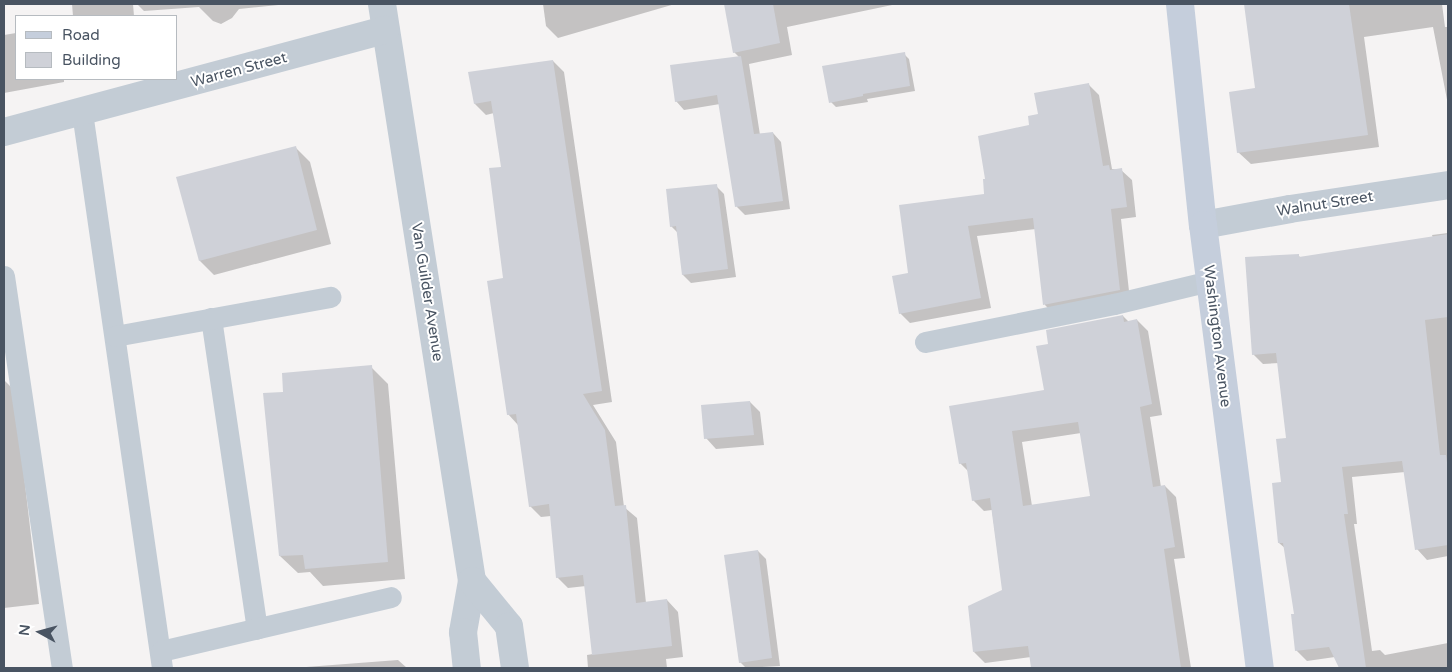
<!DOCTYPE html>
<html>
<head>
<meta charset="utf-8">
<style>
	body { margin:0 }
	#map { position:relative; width:1452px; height:672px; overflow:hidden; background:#f5f3f3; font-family:"Varela Round",sans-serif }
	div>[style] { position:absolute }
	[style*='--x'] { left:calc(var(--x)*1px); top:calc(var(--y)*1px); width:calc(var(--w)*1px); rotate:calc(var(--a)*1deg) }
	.shadow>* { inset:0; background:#0003 }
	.building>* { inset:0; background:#cfd1d8 }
	.lane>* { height:21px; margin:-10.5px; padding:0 10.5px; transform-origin:10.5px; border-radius:10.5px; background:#c3ccd5 }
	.street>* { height:28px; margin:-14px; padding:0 14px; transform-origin:14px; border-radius:14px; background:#c3ccd5 }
	.secondary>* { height:28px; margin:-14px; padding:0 14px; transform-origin:14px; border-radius:14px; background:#c5cedc }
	span { translate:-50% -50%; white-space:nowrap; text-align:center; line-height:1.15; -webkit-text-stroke:4px #fff; paint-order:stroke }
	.street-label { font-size:15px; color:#495462 }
	.frame { position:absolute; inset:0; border:5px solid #495462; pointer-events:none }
	.legend { position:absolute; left:15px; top:15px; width:162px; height:65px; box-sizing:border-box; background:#fff; border:1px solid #b6bbc0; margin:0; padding:6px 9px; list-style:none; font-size:15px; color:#495462 }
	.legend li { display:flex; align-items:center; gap:10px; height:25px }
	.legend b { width:25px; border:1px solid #b6bbc0 }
	.north { position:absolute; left:15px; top:607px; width:50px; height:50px; -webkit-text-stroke:4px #fff; paint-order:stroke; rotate:277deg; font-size:14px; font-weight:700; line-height:20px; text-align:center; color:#495462 }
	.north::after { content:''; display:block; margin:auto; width:18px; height:22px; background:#495462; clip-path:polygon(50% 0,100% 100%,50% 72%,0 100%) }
</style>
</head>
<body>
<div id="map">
	<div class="shadow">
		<i style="clip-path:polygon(72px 4px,133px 4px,134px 16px,73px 16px)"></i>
		<i style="clip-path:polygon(137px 4px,288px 4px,239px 9px,232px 18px,221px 24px,213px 21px,199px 7px,144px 11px)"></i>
		<i style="clip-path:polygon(543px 4px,675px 4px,558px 38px,546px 26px)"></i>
		<i style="clip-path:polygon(725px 4px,897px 4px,787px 27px,792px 55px,749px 64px,760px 135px,773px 133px,781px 142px,790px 209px,745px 215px,737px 207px,720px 104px,684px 110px,676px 101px,739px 57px,734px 52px)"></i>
		<i style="clip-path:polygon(1245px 4px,1442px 4px,1445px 27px,1448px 27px,1448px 105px,1433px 27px,1364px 37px,1379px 147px,1251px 164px,1238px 152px,1256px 89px)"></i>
		<i style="clip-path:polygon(16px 33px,16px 79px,64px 79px,64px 82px,4px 93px,4px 35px)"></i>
		<i style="clip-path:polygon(904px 54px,909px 59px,915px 91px,867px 99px,868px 102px,836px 107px,831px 102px)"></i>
		<i style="clip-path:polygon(553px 61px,564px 72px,612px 402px,593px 405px,616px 442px,624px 507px,637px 518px,646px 603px,667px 600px,678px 612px,683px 657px,666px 659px,667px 668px,588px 668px,587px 655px,593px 654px,586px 586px,568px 588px,557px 577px,551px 516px,541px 517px,530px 506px,518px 425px,508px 414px,503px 168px,494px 113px,486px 115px,475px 104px,469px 73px)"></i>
		<i style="clip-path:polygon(1089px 85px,1099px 95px,1112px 169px,1121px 170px,1132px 180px,1136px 217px,1121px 219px,1130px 300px,1055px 315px,1045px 305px,1036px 229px,977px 236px,991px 308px,910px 323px,900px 313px,910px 274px,986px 195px,986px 180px,1039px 116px)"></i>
		<i style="clip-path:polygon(295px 147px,310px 162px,331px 244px,214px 275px,200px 261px,178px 178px)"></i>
		<i style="clip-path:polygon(716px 186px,724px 194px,736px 277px,691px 283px,683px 275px,678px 233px,671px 226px)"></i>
		<i style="clip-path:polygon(1448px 233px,1448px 556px,1427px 560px,1417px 549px,1405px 472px,1352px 477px,1357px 524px,1354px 524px,1372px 651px,1380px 650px,1385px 655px,1448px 643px,1448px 668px,1340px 668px,1335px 657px,1307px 661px,1296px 650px,1295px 615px,1286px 549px,1279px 543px,1282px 483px,1287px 439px,1279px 363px,1263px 364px,1253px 354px,1298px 255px,1301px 258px,1433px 238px,1432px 235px)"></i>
		<i style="clip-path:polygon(evenodd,1123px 316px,1129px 322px,1137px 320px,1148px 331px,1162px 415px,1150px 417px,1161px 487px,1165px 486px,1176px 497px,1185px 558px,1174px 559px,1191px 668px,1033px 668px,1031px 657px,985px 663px,974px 652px,1003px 590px,992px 510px,984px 511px,973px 500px,969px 472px,960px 463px,1045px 391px,1049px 345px,1123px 316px,1081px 433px,1091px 497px,1032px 506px,1022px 442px,1081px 433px)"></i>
		<i style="clip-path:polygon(371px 367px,388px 384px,405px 579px,323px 586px,310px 572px,298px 573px,280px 556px,285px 393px)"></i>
		<i style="clip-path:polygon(4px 380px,14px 390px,39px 604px,4px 608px)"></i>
		<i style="clip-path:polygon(750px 402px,760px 412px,764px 445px,716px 449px,706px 438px)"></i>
		<i style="clip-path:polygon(758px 551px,766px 559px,780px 666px,746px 668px,740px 662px)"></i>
		<i style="clip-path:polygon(398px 660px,407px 668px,293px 668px)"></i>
	</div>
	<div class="building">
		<i style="clip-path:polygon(724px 4px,773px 4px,780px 43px,733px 53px)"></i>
		<i style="clip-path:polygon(1244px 4px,1349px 4px,1368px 135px,1237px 153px,1229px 92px,1255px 88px)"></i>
		<i style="clip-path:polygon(905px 52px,910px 86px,863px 94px,863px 96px,829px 103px,822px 66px)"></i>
		<i style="clip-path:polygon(741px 56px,754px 134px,773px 132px,783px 201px,735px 207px,717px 95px,675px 102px,670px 65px)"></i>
		<i style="clip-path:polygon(553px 60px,602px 391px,583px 394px,605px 430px,615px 506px,626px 505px,636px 603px,667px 599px,672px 646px,592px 655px,583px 575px,556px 578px,549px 504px,529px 507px,516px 414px,507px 415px,487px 281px,503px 278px,489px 168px,501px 167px,491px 101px,474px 104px,468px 72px)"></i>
		<i style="clip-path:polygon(1089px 83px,1103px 166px,1109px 165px,1110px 170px,1122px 168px,1127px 207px,1111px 209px,1120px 290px,1043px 305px,1033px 218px,968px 226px,981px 298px,899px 314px,892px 276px,908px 273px,899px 205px,984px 194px,983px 179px,985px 179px,978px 136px,1029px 125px,1028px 116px,1038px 114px,1034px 93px)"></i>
		<i style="clip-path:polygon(296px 146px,317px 230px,199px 261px,176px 177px)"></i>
		<i style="clip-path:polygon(717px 184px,728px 269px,682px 275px,676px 226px,670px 227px,666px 189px)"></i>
		<i style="clip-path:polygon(1448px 234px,1448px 317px,1425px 320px,1440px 455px,1446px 455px,1448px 470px,1448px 545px,1415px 550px,1402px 461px,1342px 467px,1348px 514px,1344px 514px,1366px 668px,1339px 668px,1329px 647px,1295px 651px,1291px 614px,1294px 614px,1283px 543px,1278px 543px,1272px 483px,1281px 482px,1276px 439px,1286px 438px,1276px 353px,1252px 355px,1245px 257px,1299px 254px,1299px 257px)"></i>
		<i style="clip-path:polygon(evenodd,1123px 315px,1124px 322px,1137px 319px,1152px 404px,1140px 407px,1153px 487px,1165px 485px,1175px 547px,1164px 549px,1181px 668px,1031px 668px,1028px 646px,973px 652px,968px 606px,1002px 590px,990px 498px,972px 501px,966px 463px,959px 464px,949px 406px,1044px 390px,1036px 346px,1048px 344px,1046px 330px,1123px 315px,1078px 422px,1090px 496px,1023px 506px,1012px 431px,1078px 422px)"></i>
		<i style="clip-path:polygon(372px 365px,388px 562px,305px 569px,303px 555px,279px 556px,263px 393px,283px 392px,282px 373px)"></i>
		<i style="clip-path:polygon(750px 401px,754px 435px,704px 439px,701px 405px)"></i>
		<i style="clip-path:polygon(758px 550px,772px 658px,739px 663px,724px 555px)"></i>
	</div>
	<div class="lane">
		<i style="--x:82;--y:112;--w:562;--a:81.81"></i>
		<i style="--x:4;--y:276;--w:396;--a:81.6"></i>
		<i style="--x:211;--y:318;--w:314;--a:81.6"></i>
		<i style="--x:115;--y:336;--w:219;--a:-10.3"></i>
		<i style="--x:925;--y:342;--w:193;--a:-11.4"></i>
		<i style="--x:1114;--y:304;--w:99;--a:-13.5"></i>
		<i style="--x:161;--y:651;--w:236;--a:-13.2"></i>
	</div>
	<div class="street">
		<i style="--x:382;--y:4;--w:584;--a:81.13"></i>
		<i style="--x:472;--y:581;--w:52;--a:100"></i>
		<i style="--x:463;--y:632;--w:36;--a:84"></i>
		<i style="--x:4;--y:132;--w:395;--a:-15"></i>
		<i style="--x:1203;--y:225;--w:88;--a:-10.4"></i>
		<i style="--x:1290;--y:209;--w:160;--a:-8.6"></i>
		<i style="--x:472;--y:581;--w:58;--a:50.6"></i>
		<i style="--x:509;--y:626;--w:42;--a:81.9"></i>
	</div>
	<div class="secondary">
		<i style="--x:1180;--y:4;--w:222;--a:84.1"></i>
		<i style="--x:1203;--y:225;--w:447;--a:82.7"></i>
	</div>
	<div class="street-label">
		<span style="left:239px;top:70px;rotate:-15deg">Warren Street</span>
		<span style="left:1325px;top:204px;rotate:-9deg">Walnut Street</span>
		<span style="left:427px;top:292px;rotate:81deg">Van Guilder Avenue</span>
		<span style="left:1217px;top:336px;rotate:83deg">Washington Avenue</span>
	</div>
	<div class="frame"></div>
	<ul class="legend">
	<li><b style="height:6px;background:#c5cedc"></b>Road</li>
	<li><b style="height:14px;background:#cfd1d8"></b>Building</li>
	</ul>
	<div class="north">N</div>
</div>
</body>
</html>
